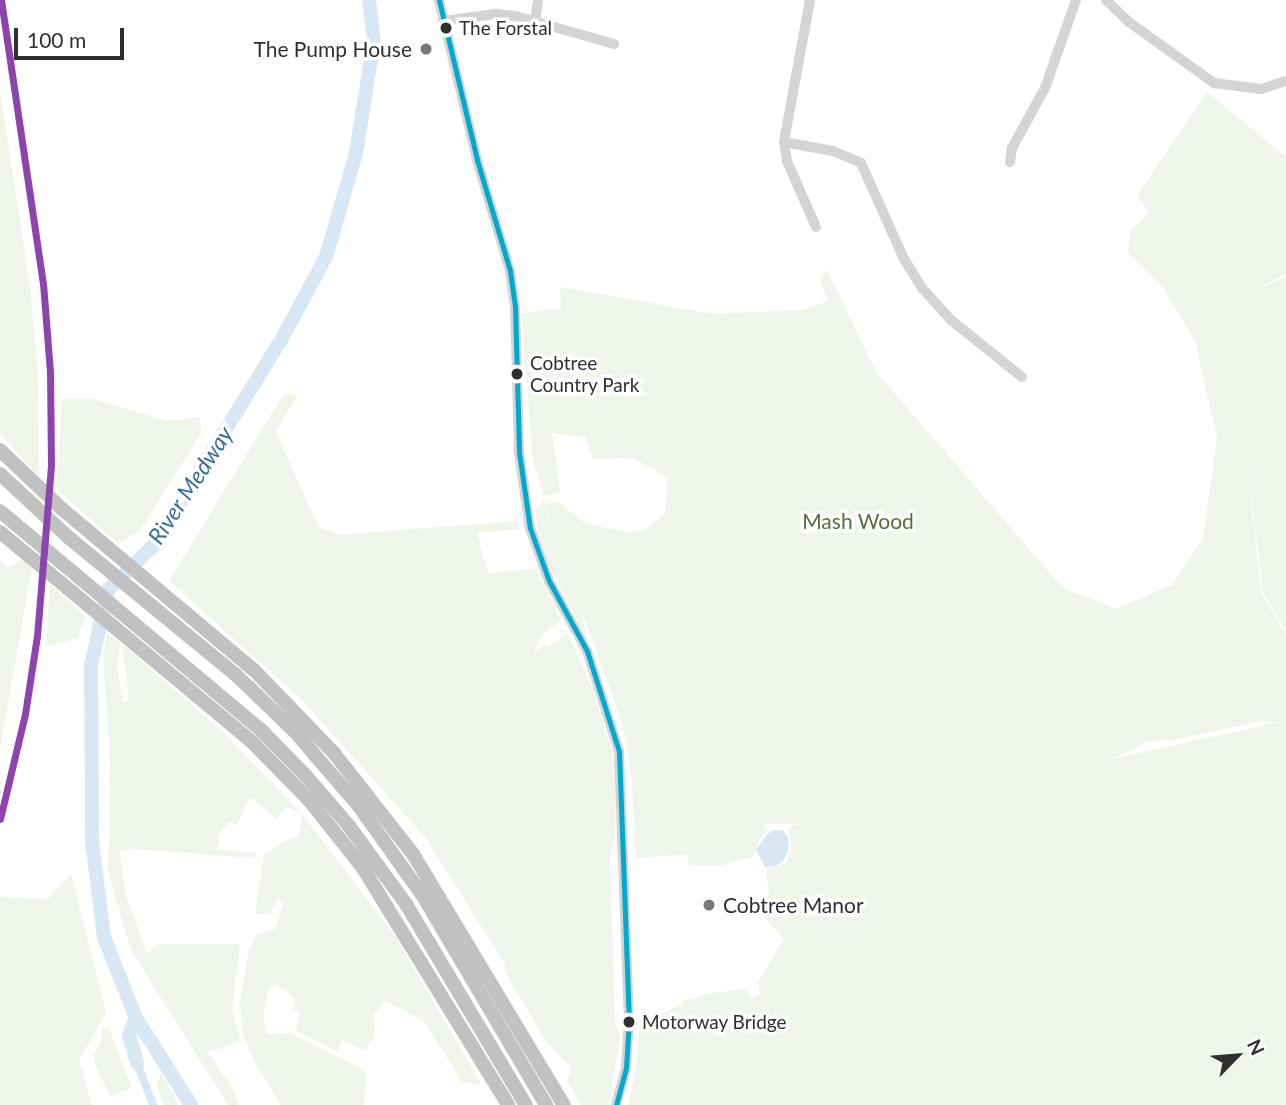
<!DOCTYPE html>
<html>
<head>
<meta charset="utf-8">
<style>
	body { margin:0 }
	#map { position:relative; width:1286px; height:1105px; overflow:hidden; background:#fff; font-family:Lato,sans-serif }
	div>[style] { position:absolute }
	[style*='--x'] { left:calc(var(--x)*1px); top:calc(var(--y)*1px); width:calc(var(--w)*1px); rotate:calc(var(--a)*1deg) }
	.green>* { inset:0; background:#f0f5eb }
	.water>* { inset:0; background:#d7e7f4 }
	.canal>* { height:8px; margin:-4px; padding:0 4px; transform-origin:4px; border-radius:4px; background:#d7e7f4 }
	.river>* { height:14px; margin:-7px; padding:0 7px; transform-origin:7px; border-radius:7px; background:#d7e7f4 }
	.minor>* { height:10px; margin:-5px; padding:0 5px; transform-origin:5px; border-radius:5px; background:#d4d4d4 }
	.highway>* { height:14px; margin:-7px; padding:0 7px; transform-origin:7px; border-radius:7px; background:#c1c1c1 }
	.rail>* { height:2.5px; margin-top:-1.25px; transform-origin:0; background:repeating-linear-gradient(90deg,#bbb 0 7px,transparent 0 12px) }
	.bus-1>* { height:5px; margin:-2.5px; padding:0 2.5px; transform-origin:2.5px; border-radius:2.5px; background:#00a9ce }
	.rail-1>* { height:7px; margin:-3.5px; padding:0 3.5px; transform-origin:3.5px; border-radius:3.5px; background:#8e44ad }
	.dots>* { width:19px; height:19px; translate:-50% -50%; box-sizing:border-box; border:4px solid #fff; border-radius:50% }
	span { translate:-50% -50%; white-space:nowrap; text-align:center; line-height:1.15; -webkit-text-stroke:7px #fff; paint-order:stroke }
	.bus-label { font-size:19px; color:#2f2f2f }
	.left { translate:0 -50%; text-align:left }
	.poi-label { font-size:21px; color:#2f2f2f }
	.right { translate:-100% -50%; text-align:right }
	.park-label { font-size:21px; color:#4f6e38 }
	.water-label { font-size:23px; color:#366e98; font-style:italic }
	.north { position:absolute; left:1202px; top:1021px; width:70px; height:70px; -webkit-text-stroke:5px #fff; paint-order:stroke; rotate:65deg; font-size:19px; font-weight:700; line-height:28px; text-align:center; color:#2f2f2f }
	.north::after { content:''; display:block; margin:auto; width:24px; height:32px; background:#2f2f2f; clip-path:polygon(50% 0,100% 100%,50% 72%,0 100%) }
	.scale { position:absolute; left:14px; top:28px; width:110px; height:32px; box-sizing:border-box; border:4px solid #2f2f2f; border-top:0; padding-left:9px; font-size:21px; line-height:24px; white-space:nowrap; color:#2f2f2f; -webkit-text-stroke:5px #fff; paint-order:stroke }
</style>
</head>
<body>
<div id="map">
	<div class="green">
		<i style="clip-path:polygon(0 91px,30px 286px,38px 372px,39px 478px,0 433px)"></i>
		<i style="clip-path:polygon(evenodd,1207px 92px,1286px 157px,1286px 274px,1252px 291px,1286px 277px,1286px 632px,1263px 592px,1246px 452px,1261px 593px,1286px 635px,1286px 1105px,628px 1105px,635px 1076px,640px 1023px,681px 1005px,684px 1000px,698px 998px,703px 994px,747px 989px,750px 999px,760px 995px,758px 982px,784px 939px,750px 902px,769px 895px,766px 870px,786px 863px,791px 848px,789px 830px,791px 826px,804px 824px,762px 824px,769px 830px,759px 840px,754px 856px,720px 866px,689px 865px,687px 854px,636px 858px,632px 784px,626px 738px,615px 702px,581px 609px,587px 640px,541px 550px,535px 510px,544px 501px,552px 528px,546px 504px,558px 502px,586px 524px,628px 532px,645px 530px,665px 513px,668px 478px,633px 458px,593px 459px,585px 437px,552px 433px,560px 492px,543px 496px,533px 459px,521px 314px,561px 308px,560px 287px,713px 314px,802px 310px,828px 301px,820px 280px,827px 270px,876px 372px,1062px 587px,1115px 609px,1172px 585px,1203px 538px,1217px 437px,1195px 341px,1163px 287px,1128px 253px,1130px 231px,1149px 213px,1137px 195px,1207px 92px,1262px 721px,1279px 722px,1112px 759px,1147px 742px,1177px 739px,1262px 721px)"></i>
		<i style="clip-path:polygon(284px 393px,297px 395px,276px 432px,318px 526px,338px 535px,517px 521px,521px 529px,477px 533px,488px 573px,536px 569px,561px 620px,543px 634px,533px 654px,546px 644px,548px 647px,568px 634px,593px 690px,616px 765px,615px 839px,610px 857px,615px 1022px,620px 1037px,609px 1105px,582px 1105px,567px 1082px,572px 1068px,545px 1040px,505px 972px,505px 964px,425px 837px,299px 697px,169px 581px)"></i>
		<i style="clip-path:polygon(62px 399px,93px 399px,167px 421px,199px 417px,202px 432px,140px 530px,118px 544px,56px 488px)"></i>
		<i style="clip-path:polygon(0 560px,7px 568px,23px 560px,32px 568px,0 749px)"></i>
		<i style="clip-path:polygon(50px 584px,85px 616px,78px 638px,46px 647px)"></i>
		<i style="clip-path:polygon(107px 633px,120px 643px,117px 667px,123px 703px,129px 700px,122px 644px,221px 730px,302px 814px,395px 936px,482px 1085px,462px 1082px,424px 1021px,385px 1001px,374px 1014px,375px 1037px,364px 1050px,342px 1040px,337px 1051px,296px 1031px,299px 1012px,293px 1010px,295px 998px,275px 984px,269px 989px,263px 1017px,267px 1034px,290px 1033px,357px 1066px,367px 1074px,363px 1105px,281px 1105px,252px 1057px,243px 1034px,240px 1003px,248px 954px,256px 935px,275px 929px,284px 902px,277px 899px,270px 914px,255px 914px,264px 853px,299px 835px,302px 814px,288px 807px,276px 818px,250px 797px,237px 825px,229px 822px,217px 837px,220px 841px,216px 850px,256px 852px,254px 858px,132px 849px,121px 850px,120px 853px,126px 896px,147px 953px,160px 944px,240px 944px,232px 1009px,241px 1041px,208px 1052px,232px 1088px,239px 1105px,228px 1105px,131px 950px,108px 871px,110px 760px,103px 655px)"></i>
		<i style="clip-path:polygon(71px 874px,106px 1013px,79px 1060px,92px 1105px,0 1105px,0 897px,48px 899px)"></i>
		<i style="clip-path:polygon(102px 1028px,109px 1028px,132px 1088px,110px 1096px,95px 1065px,94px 1055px,102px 1040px)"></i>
		<i style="clip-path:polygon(161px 1073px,174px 1096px,178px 1105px,164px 1105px,157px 1085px)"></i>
	</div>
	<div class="water">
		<i style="clip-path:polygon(774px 830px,783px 830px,788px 837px,789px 848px,784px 860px,776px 866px,765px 867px,756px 850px,766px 835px)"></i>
	</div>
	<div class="canal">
		<i style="--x:137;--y:1063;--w:45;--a:69.1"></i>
	</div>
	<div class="river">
		<i style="--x:136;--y:1018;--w:18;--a:112"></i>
		<i style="--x:129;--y:1035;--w:29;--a:74"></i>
		<i style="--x:191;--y:1105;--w:103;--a:-122.3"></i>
		<i style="--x:136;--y:1018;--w:87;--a:-111.6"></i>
		<i style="--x:104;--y:937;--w:97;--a:-97.1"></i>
		<i style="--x:92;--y:841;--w:176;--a:-90.3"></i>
		<i style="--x:91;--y:665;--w:77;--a:-77.2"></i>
		<i style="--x:108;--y:590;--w:66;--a:-44.4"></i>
		<i style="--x:155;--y:544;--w:238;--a:-58.3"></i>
		<i style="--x:280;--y:342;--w:97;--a:-61.6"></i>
		<i style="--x:326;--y:257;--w:108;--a:-73.9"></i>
		<i style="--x:356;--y:153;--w:113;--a:-80.9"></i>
		<i style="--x:374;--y:41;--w:41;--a:-97"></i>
	</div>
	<div class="minor">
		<i style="--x:439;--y:0;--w:164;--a:76.6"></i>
		<i style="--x:477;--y:160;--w:116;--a:73.4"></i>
		<i style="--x:510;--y:271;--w:35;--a:82"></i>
		<i style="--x:515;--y:306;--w:146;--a:88.4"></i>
		<i style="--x:519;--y:452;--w:77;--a:81.8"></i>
		<i style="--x:530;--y:528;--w:56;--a:70.3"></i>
		<i style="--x:549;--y:581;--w:80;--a:61.5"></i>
		<i style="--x:587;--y:651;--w:105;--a:72.3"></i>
		<i style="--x:619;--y:751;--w:269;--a:87.9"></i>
		<i style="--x:629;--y:1020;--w:48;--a:93.6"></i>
		<i style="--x:626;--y:1068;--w:38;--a:105"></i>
		<i style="--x:810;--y:0;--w:144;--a:100.4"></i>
		<i style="--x:784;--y:142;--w:50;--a:10.4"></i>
		<i style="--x:833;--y:151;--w:30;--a:23"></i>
		<i style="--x:861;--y:163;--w:105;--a:65.9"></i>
		<i style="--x:904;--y:259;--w:34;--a:58"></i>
		<i style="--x:922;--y:288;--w:43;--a:47.8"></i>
		<i style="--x:951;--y:320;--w:91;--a:38.8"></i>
		<i style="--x:1106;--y:0;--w:32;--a:44"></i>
		<i style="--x:1129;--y:22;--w:105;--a:35.7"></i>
		<i style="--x:1214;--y:83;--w:47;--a:7.3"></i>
		<i style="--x:1261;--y:89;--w:26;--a:-18"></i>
		<i style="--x:535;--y:20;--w:20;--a:-81"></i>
		<i style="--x:443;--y:21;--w:53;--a:-7.5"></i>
		<i style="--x:496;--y:14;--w:19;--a:6"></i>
		<i style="--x:515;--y:16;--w:103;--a:15.8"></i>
		<i style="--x:784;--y:142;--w:19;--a:81"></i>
		<i style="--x:787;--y:161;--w:72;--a:66.3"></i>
		<i style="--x:1010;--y:162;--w:14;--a:-82"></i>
		<i style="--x:1012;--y:148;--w:68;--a:-61.2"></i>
		<i style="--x:1045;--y:88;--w:93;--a:-70.6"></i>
	</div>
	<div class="highway">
		<i style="--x:0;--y:450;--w:86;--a:43.6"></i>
		<i style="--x:62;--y:509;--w:251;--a:40"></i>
		<i style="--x:254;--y:670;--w:115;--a:46.1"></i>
		<i style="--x:334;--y:753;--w:128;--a:52"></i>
		<i style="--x:413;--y:854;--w:293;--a:59"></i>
		<i style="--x:0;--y:474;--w:93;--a:42.8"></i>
		<i style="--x:68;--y:537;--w:216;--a:39.4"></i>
		<i style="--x:235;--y:674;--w:85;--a:44"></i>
		<i style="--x:296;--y:733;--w:95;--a:49.3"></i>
		<i style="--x:358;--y:805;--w:112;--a:54.5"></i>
		<i style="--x:423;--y:896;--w:243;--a:59.5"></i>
		<i style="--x:0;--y:511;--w:344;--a:40"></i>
		<i style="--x:263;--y:732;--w:63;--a:45.6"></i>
		<i style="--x:307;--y:777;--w:65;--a:49.4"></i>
		<i style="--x:349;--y:826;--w:97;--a:53.8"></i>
		<i style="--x:406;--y:904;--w:234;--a:59.2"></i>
		<i style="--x:0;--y:532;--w:328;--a:39.8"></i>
		<i style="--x:252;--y:742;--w:80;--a:45.5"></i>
		<i style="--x:308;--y:799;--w:88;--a:51.4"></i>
		<i style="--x:363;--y:868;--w:278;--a:58.5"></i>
	</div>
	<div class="rail">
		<i style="--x:0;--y:792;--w:1;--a:-45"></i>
	</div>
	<div class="bus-1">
		<i style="--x:439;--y:0;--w:164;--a:76.6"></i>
		<i style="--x:477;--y:160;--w:116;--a:73.4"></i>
		<i style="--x:510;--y:271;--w:35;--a:82"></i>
		<i style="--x:515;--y:306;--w:146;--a:88.4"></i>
		<i style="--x:519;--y:452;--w:77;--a:81.8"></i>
		<i style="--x:530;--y:528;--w:56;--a:70.3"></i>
		<i style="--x:549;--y:581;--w:80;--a:61.5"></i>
		<i style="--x:587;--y:651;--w:105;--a:72.3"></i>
		<i style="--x:619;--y:751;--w:269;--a:87.9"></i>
		<i style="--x:629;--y:1020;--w:48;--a:93.6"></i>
		<i style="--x:626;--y:1068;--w:38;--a:105"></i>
	</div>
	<div class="rail-1">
		<i style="--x:0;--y:819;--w:108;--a:-76.6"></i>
		<i style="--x:25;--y:714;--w:79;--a:-81.3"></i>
		<i style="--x:37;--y:636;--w:172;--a:-85.3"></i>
		<i style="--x:51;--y:465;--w:93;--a:-90.6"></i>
		<i style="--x:50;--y:372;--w:88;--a:-94.5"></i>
		<i style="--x:43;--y:284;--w:287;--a:-98.4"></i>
	</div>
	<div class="dots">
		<i style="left:446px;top:28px;background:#2f2f2f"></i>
		<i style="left:426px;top:49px;background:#787878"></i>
		<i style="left:517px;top:374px;background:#2f2f2f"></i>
		<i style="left:709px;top:905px;background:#787878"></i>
		<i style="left:629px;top:1022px;background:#2f2f2f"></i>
	</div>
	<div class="bus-label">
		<span class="left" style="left:459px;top:28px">The Forstal</span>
		<span class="left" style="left:530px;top:374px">Cobtree<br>Country Park</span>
		<span class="left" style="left:642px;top:1022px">Motorway Bridge</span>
	</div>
	<div class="poi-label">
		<span class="right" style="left:412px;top:49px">The Pump House</span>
		<span class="left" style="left:723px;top:905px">Cobtree Manor</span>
	</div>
	<div class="park-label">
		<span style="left:858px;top:521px">Mash Wood</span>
	</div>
	<div class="water-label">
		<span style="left:190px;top:485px;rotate:-57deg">River Medway</span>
	</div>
	<div class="north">N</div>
	<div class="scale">100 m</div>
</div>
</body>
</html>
